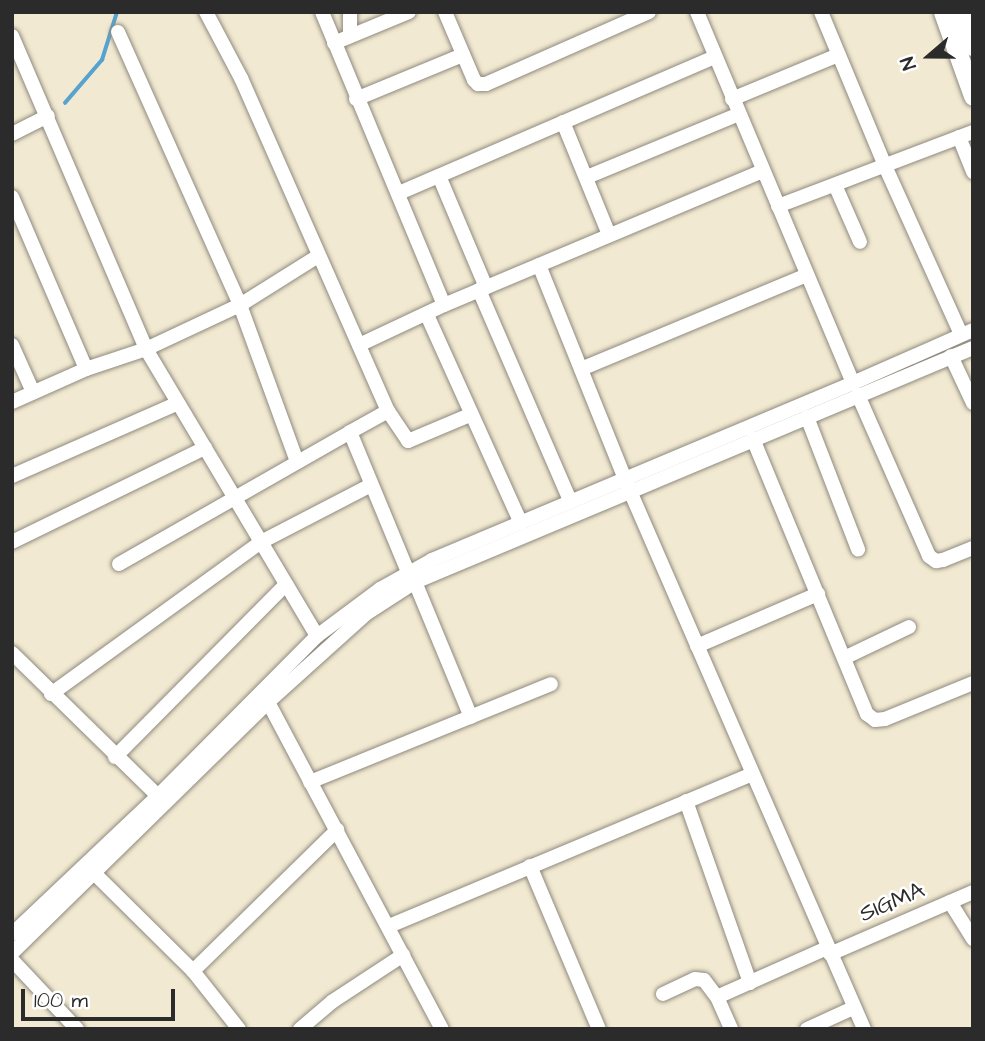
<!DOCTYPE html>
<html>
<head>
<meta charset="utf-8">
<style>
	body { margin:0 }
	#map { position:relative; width:985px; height:1041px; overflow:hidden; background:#f2e9d2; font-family:"Architects Daughter",sans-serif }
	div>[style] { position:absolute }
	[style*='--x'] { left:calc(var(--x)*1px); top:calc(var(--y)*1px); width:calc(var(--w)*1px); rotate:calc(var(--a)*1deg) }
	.stream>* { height:3.5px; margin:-1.75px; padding:0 1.75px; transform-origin:1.75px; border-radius:1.75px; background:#56a3cf }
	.roads { filter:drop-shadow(0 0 2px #8e8a7e) drop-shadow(0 0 2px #8e8a7e) }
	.minor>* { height:14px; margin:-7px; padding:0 7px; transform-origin:7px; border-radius:7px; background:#fff }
	.major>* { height:19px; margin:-9.5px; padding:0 9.5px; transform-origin:9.5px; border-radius:9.5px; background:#fff }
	span { translate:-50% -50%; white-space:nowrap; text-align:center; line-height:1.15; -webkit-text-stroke:5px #fff; paint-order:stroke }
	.street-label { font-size:23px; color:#2b2b2b }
	.frame { position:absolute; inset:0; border:14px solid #2b2b2b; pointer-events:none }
	.north { position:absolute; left:894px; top:21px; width:70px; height:70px; -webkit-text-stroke:5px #fff; paint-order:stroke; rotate:250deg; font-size:19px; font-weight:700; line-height:28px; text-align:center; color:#2b2b2b }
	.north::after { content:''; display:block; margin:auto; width:24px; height:32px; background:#2b2b2b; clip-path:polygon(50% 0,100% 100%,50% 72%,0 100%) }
	.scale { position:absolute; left:21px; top:989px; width:154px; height:32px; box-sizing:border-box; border:4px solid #2b2b2b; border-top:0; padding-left:9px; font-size:21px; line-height:24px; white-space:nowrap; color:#2b2b2b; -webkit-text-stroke:5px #fff; paint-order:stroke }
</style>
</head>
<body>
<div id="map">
	<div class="stream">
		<i style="--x:65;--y:103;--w:57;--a:-49.3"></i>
		<i style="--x:102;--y:60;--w:50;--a:-72.6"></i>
	</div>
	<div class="roads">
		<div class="minor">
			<i style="--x:206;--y:12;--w:75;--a:62.1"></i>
			<i style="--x:241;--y:78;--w:364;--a:66.2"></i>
			<i style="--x:388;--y:411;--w:43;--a:151.1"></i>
			<i style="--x:350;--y:432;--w:152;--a:67.5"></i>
			<i style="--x:322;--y:12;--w:317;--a:67.4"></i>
			<i style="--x:350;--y:12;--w:24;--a:90"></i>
			<i style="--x:445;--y:12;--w:74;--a:66.9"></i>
			<i style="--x:474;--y:80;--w:6;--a:45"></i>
			<i style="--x:478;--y:84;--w:8;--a:0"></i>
			<i style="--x:486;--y:84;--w:178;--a:-23.8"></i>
			<i style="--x:697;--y:12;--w:402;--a:67.2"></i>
			<i style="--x:821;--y:12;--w:167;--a:67.4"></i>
			<i style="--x:885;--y:166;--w:184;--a:65.7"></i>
			<i style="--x:118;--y:32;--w:299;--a:65.9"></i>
			<i style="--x:240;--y:305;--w:167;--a:70"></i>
			<i style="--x:12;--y:36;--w:340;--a:66.8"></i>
			<i style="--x:146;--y:349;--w:334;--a:59.2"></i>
			<i style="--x:334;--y:43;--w:81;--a:-22.5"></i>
			<i style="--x:356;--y:99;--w:116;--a:-22.4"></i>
			<i style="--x:732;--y:99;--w:115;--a:-22.5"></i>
			<i style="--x:563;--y:122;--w:122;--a:67.8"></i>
			<i style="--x:12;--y:134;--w:40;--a:-26.6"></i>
			<i style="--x:959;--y:137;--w:38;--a:68"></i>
			<i style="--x:439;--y:176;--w:121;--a:67.1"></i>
			<i style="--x:587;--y:177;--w:165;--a:-22.5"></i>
			<i style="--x:835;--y:185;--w:62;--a:66.3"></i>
			<i style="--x:399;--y:193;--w:344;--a:-23.3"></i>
			<i style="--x:12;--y:197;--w:187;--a:66.7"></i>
			<i style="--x:778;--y:206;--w:209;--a:-20.8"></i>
			<i style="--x:539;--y:265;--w:244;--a:68.1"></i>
			<i style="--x:630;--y:491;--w:587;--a:66.49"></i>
			<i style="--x:479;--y:290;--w:229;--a:66.6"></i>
			<i style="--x:427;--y:315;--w:228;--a:65.7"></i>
			<i style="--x:12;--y:345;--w:51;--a:65.9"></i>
			<i style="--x:359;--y:345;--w:94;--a:-25.2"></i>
			<i style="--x:444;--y:305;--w:345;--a:-22.8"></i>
			<i style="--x:951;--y:356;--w:52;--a:64.9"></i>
			<i style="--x:581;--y:369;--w:245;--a:-22.6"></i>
			<i style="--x:858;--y:395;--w:176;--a:66.2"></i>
			<i style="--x:929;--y:556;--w:9;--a:36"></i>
			<i style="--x:936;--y:561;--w:7;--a:-8"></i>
			<i style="--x:943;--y:560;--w:32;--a:-22"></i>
			<i style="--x:12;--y:402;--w:81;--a:-24"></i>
			<i style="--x:86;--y:369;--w:63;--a:-18.4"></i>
			<i style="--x:146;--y:349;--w:104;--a:-25.1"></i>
			<i style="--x:240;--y:305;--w:92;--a:-32.1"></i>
			<i style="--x:388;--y:411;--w:36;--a:56"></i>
			<i style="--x:408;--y:441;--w:67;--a:-22.8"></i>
			<i style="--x:807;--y:417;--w:142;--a:68.9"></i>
			<i style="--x:753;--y:439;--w:298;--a:67.5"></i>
			<i style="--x:867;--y:714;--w:10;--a:37"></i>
			<i style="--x:875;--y:720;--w:10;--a:-6"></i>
			<i style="--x:885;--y:719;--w:95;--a:-22.2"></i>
			<i style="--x:12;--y:476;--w:181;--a:-23.7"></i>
			<i style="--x:12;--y:542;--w:215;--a:-26"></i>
			<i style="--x:119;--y:564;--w:266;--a:-29.7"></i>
			<i style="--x:415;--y:582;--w:146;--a:67.5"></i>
			<i style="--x:697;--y:646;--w:132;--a:-23.3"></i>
			<i style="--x:12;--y:653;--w:204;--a:44.4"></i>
			<i style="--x:844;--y:658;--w:72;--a:-25.5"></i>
			<i style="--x:51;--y:694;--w:259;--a:-35.9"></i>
			<i style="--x:261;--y:542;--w:124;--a:-27.4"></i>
			<i style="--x:268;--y:702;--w:370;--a:62"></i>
			<i style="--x:115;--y:757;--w:243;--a:-45.3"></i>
			<i style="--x:310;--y:782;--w:260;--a:-22.1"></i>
			<i style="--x:686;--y:801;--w:193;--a:70.6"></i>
			<i style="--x:530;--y:866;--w:177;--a:67.1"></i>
			<i style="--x:95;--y:874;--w:138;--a:44.7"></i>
			<i style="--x:193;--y:971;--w:74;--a:51.6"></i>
			<i style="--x:950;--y:902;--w:44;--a:58.1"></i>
			<i style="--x:389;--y:926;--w:394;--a:-22.7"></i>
			<i style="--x:12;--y:934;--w:201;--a:-43.4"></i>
			<i style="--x:158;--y:796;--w:226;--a:-45.2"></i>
			<i style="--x:317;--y:636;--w:79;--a:-36.7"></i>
			<i style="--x:380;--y:589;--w:60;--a:-29.1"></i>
			<i style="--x:432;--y:560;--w:457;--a:-22.8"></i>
			<i style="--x:853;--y:383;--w:131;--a:-23.8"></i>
			<i style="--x:12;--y:953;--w:359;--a:-44.4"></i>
			<i style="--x:268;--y:702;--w:133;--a:-42"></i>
			<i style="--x:367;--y:613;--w:57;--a:-32.9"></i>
			<i style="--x:415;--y:582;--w:605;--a:-22.75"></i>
			<i style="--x:830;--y:954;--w:156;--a:-23.4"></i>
			<i style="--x:12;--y:960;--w:95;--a:46.7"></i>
			<i style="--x:193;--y:971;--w:202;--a:-44.4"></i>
			<i style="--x:663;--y:994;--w:35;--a:-25"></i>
			<i style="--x:695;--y:979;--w:9;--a:6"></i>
			<i style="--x:704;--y:980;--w:21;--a:53"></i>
			<i style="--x:717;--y:997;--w:35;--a:66"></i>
			<i style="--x:717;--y:997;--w:120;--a:-24"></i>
			<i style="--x:300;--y:1029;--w:43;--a:-40.3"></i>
			<i style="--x:333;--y:1001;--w:84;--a:-33.3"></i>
			<i style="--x:807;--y:1029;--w:51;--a:-24.5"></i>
		</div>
		<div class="major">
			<i style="--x:943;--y:12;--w:89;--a:70.3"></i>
			<i style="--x:962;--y:12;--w:36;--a:72"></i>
		</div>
	</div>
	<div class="street-label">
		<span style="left:892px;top:902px;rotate:-23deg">SIGMA</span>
	</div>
	<div class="frame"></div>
	<div class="north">N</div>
	<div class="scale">100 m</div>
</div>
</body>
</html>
